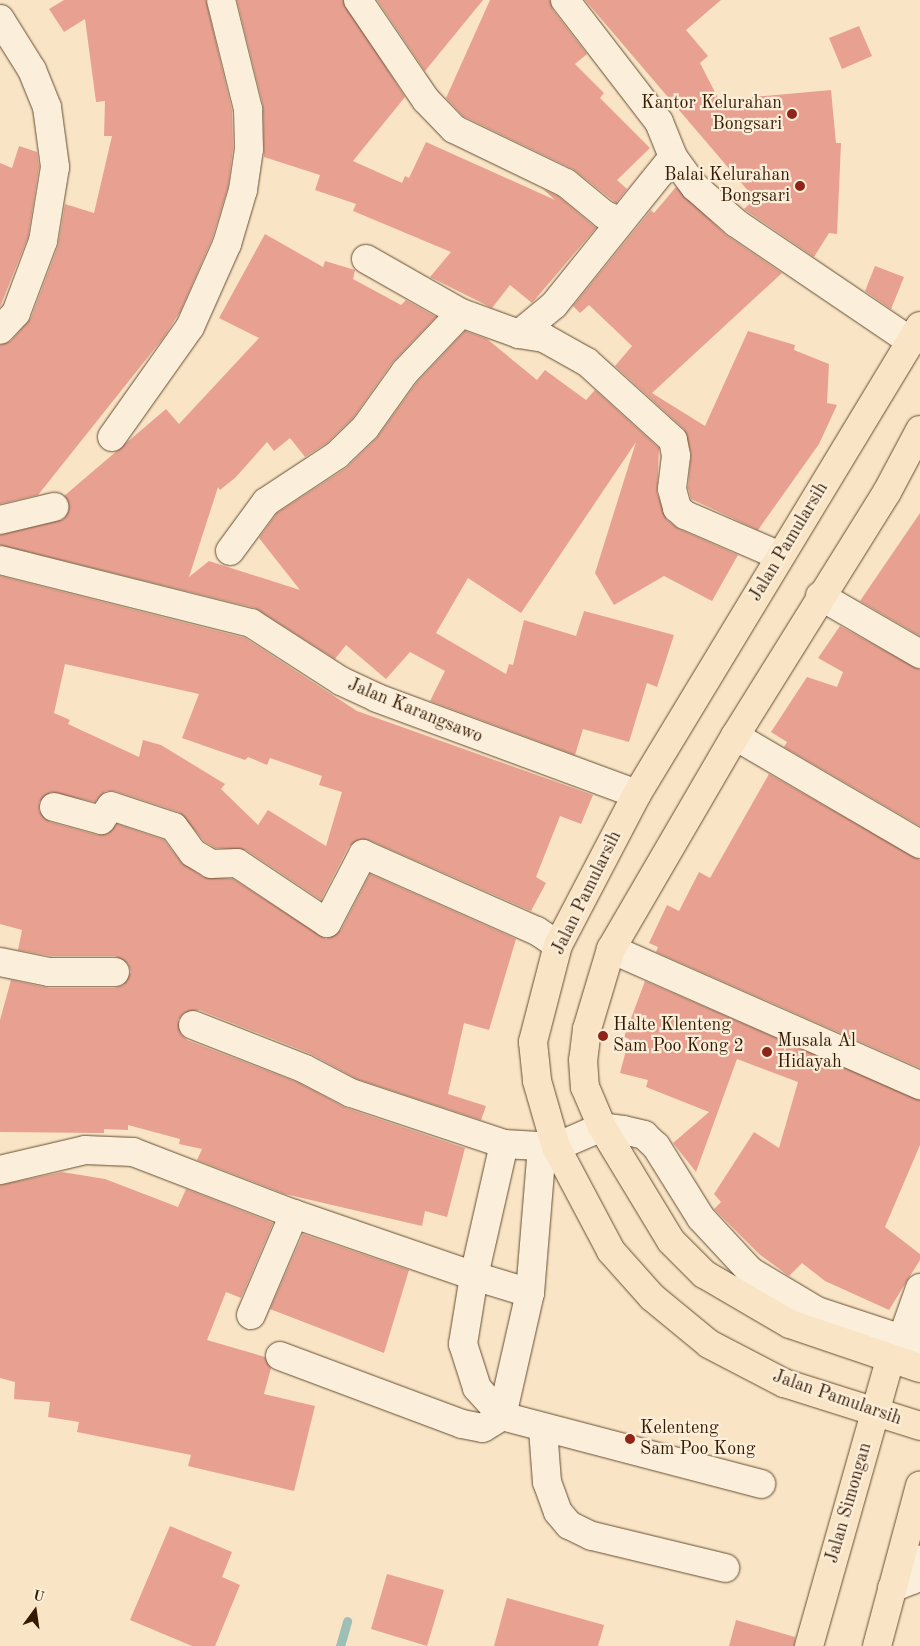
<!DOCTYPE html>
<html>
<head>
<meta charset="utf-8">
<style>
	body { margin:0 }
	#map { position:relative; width:920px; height:1646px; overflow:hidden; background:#f9e5c6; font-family:"Old Standard TT",serif }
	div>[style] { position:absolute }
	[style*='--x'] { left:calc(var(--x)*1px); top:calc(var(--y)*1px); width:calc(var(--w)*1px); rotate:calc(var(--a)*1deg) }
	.stream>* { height:9px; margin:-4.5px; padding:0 4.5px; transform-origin:4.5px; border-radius:4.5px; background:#9ebfb5 }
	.building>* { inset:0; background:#e8a191 }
	.roads { filter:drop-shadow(0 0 1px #664d32) drop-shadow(0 0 1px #664d32) }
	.minor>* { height:28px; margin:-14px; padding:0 14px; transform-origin:14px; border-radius:14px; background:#fbeeda }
	.major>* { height:28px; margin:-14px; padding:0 14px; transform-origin:14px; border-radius:14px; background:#f9e5c6 }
	.highway>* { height:28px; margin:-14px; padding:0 14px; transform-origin:14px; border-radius:14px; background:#f9e5c6 }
	.dots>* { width:14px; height:14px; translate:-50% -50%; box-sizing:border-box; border:2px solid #fbeeda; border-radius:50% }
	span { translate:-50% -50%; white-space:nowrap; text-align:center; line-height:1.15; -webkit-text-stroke:4.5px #fbeeda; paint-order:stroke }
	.poi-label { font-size:18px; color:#351a00 }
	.right { translate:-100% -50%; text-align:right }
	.left { translate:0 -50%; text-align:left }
	.street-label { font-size:18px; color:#351a00 }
	.north { position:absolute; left:10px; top:1586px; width:50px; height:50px; -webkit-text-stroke:4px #fbeeda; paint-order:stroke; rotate:14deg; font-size:14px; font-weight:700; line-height:20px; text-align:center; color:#351a00 }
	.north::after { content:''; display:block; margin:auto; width:18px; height:22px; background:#351a00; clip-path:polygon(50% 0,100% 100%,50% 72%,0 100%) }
</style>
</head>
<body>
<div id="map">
	<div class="stream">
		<i style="--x:340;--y:1646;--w:26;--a:-74"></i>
	</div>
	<div class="building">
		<i style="clip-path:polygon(64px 0,206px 0,232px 111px,233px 148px,228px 187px,212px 239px,180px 312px,164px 337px,38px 495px,0 504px,0 345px,11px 341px,31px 318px,58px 246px,65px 204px,94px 213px,112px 136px,104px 136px,105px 101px,96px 102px,85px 19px,64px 32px,49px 9px)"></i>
		<i style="clip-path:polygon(237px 0,343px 0,405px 97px,353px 161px,402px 183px,405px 176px,409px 178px,426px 142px,555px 200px,543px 189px,558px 196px,596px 228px,532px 303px,510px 285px,492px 308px,430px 277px,451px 252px,353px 211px,356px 204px,315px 190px,320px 175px,264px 157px,263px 105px)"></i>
		<i style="clip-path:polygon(377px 0,483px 0,425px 71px)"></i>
		<i style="clip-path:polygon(490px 0,550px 0,553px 10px,587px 54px,575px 64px,604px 93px,600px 98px,650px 148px,617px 180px,627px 189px,616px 203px,573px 169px,463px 116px,446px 98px)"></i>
		<i style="clip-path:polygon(585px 0,721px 0,686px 30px,708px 56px,700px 63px,719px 100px,831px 90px,836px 143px,841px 143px,837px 234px,829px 233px,814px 257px,744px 209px,755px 199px)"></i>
		<i style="clip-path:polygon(859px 26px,872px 56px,842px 69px,829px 38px)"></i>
		<i style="clip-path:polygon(19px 146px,37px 152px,39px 167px,28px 237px,0 307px,0 163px,12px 168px)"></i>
		<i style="clip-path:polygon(676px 187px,726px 235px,782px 273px,652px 393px,705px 426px,748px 331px,795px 345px,794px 350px,829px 364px,827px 403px,837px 405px,819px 444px,758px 530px,691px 499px,688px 488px,691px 453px,684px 429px,615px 366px,632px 346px,589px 305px,580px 313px,573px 306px,651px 210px,654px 213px)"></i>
		<i style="clip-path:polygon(265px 234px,323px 267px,325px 261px,355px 270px,353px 279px,401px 305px,406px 300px,436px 317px,392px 363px,353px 418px,327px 443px,305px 457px,290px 438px,274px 451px,267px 442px,236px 477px,220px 490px,218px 487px,189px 577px,209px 561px,300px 590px,259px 538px,277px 513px,346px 468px,376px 439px,417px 382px,465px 331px,487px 339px,537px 380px,545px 370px,586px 400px,595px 390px,659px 448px,657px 493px,667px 520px,679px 529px,738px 555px,712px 601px,664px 576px,614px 605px,595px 573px,636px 442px,521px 613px,468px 578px,436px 633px,506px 674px,509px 664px,513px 665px,524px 620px,576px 636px,584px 611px,674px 635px,657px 687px,647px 683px,629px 742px,583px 729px,575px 755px,430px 701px,445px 671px,410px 652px,386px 679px,346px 645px,335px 659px,255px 608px,0 545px,0 535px,64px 519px,69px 504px,64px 496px,166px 409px,179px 424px,259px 338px,219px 318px)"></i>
		<i style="clip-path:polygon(875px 266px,904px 277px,891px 309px,865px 291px)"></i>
		<i style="clip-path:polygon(920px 513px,920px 636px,860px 601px)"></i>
		<i style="clip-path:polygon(evenodd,0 576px,245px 638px,357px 711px,593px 795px,581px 824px,560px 816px,536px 877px,546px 883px,531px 911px,369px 840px,361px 839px,349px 846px,321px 900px,246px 850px,215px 848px,204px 841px,179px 812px,115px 791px,106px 791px,95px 802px,51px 792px,39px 802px,39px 811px,50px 822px,97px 835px,107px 834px,117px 824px,164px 840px,181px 862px,203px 877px,233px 879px,326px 939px,341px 930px,370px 874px,516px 939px,489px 1030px,464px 1023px,448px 1094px,486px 1106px,481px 1120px,357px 1079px,311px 1054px,199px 1010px,184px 1013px,178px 1020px,181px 1034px,187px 1040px,299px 1083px,346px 1108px,465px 1148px,447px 1217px,425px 1211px,422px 1226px,285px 1194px,197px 1160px,202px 1149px,179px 1144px,180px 1139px,128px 1125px,128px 1130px,104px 1129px,104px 1133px,0 1132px,0 1020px,11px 980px,49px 988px,115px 988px,123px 985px,131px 972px,128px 964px,115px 956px,51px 956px,18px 950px,22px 930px,0 924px,0 576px,65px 664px,199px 694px,182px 738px,245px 760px,248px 757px,267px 765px,270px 758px,322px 776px,319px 785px,342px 792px,326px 846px,268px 810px,258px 825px,221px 789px,225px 784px,161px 745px,143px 740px,139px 757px,68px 724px,70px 720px,54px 713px,65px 664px)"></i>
		<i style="clip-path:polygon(840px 626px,920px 670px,920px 826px,784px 747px,787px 742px,771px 732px,807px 677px,837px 687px,843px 672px,818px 658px)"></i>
		<i style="clip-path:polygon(769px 774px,920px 860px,920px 1068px,656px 952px,658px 947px,649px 943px,667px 905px,679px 911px,699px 872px,710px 878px)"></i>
		<i style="clip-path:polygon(645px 981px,920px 1100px,920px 1145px,885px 1227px,920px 1254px,920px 1260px,889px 1310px,825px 1281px,802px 1263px,789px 1276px,759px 1254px,714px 1209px,721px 1202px,714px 1194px,754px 1132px,779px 1148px,798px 1082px,737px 1059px,696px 1172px,673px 1143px,709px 1112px,646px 1087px,648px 1080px,620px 1073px,629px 1039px,624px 1037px)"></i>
		<i style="clip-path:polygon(62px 1172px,105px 1179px,178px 1207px,186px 1189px,273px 1223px,241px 1298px,226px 1292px,207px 1340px,265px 1357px,271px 1368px,264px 1394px,315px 1406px,294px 1491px,188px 1466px,191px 1455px,77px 1432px,79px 1422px,48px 1417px,50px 1402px,14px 1399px,15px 1382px,0 1378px,0 1185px)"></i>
		<i style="clip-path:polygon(303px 1234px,409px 1270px,384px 1353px,270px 1309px)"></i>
		<i style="clip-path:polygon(170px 1526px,232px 1552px,222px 1577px,240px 1585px,215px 1646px,192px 1646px,130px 1620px)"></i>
		<i style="clip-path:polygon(387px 1574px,444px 1590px,427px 1646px,371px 1629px)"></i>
		<i style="clip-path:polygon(507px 1598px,604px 1625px,598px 1646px,494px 1646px)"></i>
		<i style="clip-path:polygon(736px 1620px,795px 1637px,794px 1646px,729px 1646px)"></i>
	</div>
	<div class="roads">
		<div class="minor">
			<i style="--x:358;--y:0;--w:121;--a:55.8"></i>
			<i style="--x:426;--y:100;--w:40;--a:46"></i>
			<i style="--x:454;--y:129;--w:124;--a:25.7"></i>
			<i style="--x:566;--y:183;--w:50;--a:39.4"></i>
			<i style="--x:605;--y:215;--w:15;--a:23"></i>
			<i style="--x:565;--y:0;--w:154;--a:52.4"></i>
			<i style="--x:659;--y:122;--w:38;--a:68"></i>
			<i style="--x:673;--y:157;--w:37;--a:54"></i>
			<i style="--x:695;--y:187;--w:55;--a:41.3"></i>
			<i style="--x:736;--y:223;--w:212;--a:34.1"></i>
			<i style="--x:0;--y:19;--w:60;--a:57.9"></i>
			<i style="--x:32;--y:70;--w:40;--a:68"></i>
			<i style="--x:47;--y:107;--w:61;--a:82.4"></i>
			<i style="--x:55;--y:167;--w:75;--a:99.2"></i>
			<i style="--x:43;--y:241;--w:77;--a:110.6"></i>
			<i style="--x:16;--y:313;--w:23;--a:133"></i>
			<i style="--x:366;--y:259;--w:109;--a:29.6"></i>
			<i style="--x:461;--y:313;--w:62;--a:19.9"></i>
			<i style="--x:519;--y:334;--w:25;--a:9"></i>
			<i style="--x:544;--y:338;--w:49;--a:29.2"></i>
			<i style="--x:587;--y:362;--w:116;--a:42.2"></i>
			<i style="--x:673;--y:440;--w:16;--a:79"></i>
			<i style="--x:676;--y:456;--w:33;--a:97"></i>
			<i style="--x:672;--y:489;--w:20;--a:75"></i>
			<i style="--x:677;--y:508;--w:11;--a:41"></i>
			<i style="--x:685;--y:515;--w:103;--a:23.3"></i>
			<i style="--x:519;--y:334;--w:45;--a:-39.6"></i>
			<i style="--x:554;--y:305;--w:190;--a:-51.2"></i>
			<i style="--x:112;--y:437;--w:135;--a:-54.7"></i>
			<i style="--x:190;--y:327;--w:91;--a:-66"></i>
			<i style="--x:227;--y:244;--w:56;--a:-73.5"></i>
			<i style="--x:243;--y:190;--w:41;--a:-81.7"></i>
			<i style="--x:249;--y:149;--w:40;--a:-91.4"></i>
			<i style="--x:248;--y:109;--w:112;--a:-103.9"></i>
			<i style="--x:0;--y:520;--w:56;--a:-13.5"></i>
			<i style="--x:230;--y:551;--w:61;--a:-53.7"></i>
			<i style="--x:266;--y:502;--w:85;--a:-33.5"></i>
			<i style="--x:337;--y:455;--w:39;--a:-44"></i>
			<i style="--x:365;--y:428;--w:69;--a:-54.5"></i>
			<i style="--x:405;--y:372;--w:81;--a:-46.5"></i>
			<i style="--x:0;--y:560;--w:259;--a:14.1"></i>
			<i style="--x:251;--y:623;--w:107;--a:32.8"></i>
			<i style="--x:341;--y:681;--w:40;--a:25"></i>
			<i style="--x:377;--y:698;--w:277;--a:20.3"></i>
			<i style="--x:820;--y:596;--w:116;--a:30.1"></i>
			<i style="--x:735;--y:736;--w:214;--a:30.3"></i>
			<i style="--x:54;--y:807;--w:49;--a:15.5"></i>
			<i style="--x:101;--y:820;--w:17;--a:-54"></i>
			<i style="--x:111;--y:806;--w:66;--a:18.4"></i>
			<i style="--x:174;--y:827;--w:32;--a:54"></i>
			<i style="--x:193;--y:853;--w:21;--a:31"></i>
			<i style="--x:211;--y:864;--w:26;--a:-2"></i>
			<i style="--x:237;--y:863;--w:108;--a:33.7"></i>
			<i style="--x:327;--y:923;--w:78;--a:-62.4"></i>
			<i style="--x:363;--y:854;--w:190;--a:23.9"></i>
			<i style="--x:537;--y:931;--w:25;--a:34"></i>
			<i style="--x:611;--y:949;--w:338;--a:23.8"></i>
			<i style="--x:0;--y:962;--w:50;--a:11.5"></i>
			<i style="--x:49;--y:972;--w:66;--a:0"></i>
			<i style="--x:193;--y:1025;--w:120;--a:21.4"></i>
			<i style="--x:305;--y:1069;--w:52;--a:27.6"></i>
			<i style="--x:351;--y:1093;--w:161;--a:18.4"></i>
			<i style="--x:0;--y:1170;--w:87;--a:-13.2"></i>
			<i style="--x:85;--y:1150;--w:48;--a:2.4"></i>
			<i style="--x:133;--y:1152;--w:173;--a:21.1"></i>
			<i style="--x:294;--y:1214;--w:190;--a:19"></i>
			<i style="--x:474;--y:1276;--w:135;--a:-77.2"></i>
			<i style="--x:504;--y:1144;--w:52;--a:3.3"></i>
			<i style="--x:556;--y:1147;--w:50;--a:-23.5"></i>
			<i style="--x:602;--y:1127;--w:21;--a:8"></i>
			<i style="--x:623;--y:1130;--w:22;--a:13"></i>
			<i style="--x:644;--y:1135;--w:16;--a:43"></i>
			<i style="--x:656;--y:1146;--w:85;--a:58"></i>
			<i style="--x:701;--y:1218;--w:72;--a:47.2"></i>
			<i style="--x:750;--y:1271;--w:78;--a:30.8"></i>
			<i style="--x:817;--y:1311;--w:108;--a:18.3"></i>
			<i style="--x:530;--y:1293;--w:59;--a:-163.1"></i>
			<i style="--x:474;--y:1276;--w:69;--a:99.2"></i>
			<i style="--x:463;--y:1344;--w:46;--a:72.3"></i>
			<i style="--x:477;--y:1388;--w:38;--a:48"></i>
			<i style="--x:502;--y:1416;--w:268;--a:14.7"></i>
			<i style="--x:251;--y:1315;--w:110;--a:-66.9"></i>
			<i style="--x:902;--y:1339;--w:54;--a:-70.6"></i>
			<i style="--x:280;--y:1356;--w:194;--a:20.5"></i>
			<i style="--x:462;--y:1424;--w:21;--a:11"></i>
			<i style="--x:483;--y:1428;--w:22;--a:-32"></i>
			<i style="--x:502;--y:1416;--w:126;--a:-77.2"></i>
			<i style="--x:530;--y:1293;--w:145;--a:-85.3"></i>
			<i style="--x:543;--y:1429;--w:53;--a:85.7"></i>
			<i style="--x:547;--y:1482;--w:32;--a:70"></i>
			<i style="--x:558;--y:1512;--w:17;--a:50"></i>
			<i style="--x:569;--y:1525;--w:25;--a:26"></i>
			<i style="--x:592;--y:1536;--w:137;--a:13.5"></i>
			<i style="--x:892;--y:1588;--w:22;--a:-22"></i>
			<i style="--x:912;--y:1580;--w:22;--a:-68"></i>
		</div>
		<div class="major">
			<i style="--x:809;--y:1646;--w:297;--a:-74.2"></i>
			<i style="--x:877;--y:1646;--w:166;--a:-75"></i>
		</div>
		<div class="highway">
			<i style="--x:920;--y:326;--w:547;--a:121.16"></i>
			<i style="--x:637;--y:794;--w:170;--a:117.6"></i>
			<i style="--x:558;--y:945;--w:100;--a:104.5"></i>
			<i style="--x:533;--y:1042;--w:39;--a:84"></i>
			<i style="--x:537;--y:1081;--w:69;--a:73.9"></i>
			<i style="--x:556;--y:1147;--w:118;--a:62.1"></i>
			<i style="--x:611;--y:1251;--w:62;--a:48.3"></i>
			<i style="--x:652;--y:1297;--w:74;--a:39.5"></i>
			<i style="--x:709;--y:1344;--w:85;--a:27.5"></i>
			<i style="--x:784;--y:1383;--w:143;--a:17.5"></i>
			<i style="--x:920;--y:430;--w:70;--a:118"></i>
			<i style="--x:887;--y:492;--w:287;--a:121.9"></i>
			<i style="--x:735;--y:736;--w:246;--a:120.2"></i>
			<i style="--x:611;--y:949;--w:84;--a:106.7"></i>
			<i style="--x:587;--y:1029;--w:31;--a:97"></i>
			<i style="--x:583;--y:1060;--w:27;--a:86"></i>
			<i style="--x:585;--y:1087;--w:43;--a:67"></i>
			<i style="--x:602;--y:1127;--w:133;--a:58.8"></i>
			<i style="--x:671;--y:1241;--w:47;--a:45"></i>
			<i style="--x:704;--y:1274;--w:99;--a:30.2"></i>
			<i style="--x:790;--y:1324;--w:137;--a:18.7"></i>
		</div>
	</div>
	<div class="dots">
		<i style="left:792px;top:114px;background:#8f2418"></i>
		<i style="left:800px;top:186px;background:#8f2418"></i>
		<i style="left:603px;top:1036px;background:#8f2418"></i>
		<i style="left:767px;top:1052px;background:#8f2418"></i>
		<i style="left:630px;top:1439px;background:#8f2418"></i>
	</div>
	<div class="poi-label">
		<span class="right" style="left:782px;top:114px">Kantor Kelurahan<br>Bongsari</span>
		<span class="right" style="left:790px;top:186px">Balai Kelurahan<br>Bongsari</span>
		<span class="left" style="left:613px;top:1036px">Halte Klenteng<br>Sam Poo Kong 2</span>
		<span class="left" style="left:777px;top:1052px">Musala Al<br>Hidayah</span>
		<span class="left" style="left:640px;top:1439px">Kelenteng<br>Sam Poo Kong</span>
	</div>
	<div class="street-label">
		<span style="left:789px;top:542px;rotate:-59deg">Jalan Pamularsih</span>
		<span style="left:415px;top:711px;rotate:22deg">Jalan Karangsawo</span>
		<span style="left:587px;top:893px;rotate:-64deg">Jalan Pamularsih</span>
		<span style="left:837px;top:1398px;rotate:19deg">Jalan Pamularsih</span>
		<span style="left:849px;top:1503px;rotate:-74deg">Jalan Simongan</span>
	</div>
	<div class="north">U</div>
</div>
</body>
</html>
